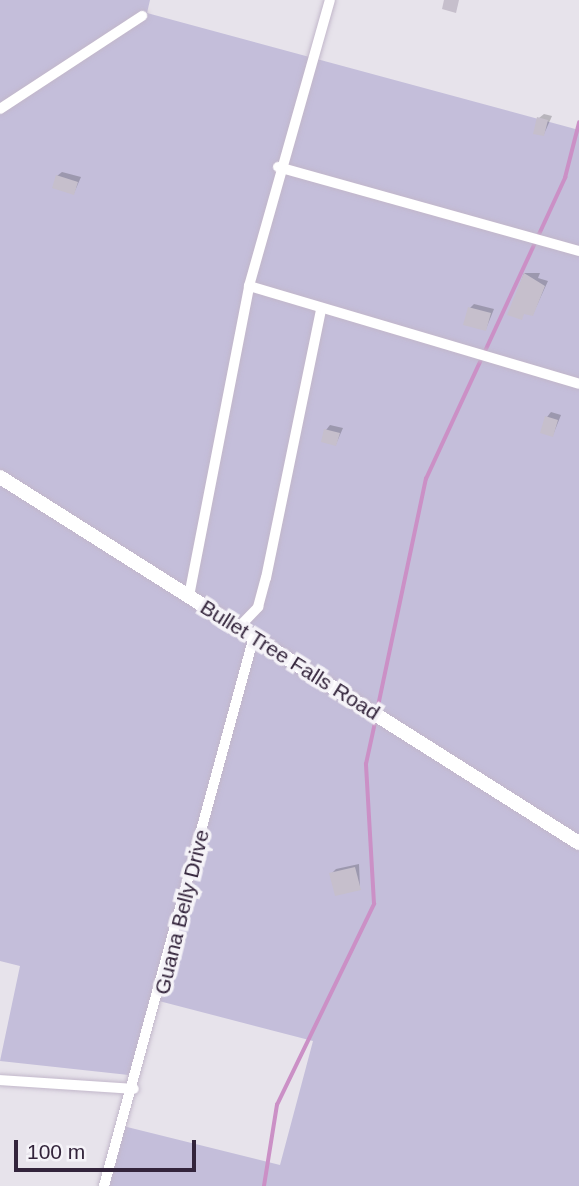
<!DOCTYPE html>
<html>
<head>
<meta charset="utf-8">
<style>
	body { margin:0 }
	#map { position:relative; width:579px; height:1186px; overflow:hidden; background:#e7e3eb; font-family:Arial,sans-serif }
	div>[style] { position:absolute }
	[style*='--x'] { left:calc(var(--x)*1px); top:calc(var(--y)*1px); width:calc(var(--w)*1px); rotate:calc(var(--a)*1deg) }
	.green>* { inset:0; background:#c4beda }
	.shadow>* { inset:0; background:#0003 }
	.stream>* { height:3.5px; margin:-1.75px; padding:0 1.75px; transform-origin:1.75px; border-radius:1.75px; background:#cb90c6 }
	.building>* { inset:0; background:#c6bfcc }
	.roads { filter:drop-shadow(0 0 2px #c2b7ca) drop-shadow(0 0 2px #c2b7ca) }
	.minor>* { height:10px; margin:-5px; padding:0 5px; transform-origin:5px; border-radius:5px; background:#fff }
	.secondary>* { height:14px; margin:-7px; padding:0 7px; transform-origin:7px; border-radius:7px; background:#fff }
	span { translate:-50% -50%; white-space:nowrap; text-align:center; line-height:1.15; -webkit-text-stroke:7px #f5f3f8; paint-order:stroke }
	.street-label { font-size:21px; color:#33243b }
	.scale { position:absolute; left:14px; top:1140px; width:182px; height:32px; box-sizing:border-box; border:4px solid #33243b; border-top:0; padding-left:9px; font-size:21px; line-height:24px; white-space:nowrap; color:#33243b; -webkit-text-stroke:5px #f5f3f8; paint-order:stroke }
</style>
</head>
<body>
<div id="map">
	<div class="green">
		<i style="clip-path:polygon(0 0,150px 0,147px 13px,579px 130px,579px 1186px,104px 1186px,123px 1126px,280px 1165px,313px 1041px,159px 1001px,138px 1076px,0 1061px,20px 966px,0 961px)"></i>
	</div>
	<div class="shadow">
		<i style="clip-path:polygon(544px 114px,552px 116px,544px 134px,539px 118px)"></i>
		<i style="clip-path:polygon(62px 172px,81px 177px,74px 193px,57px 176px)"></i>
		<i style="clip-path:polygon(524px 273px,540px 273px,538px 278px,548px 281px,533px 314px,510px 314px)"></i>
		<i style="clip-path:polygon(474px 304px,494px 309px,486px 329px,470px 308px)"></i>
		<i style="clip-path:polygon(551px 412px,561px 415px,553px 435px,547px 417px)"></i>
		<i style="clip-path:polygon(330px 425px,343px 428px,336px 444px,326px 430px)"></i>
		<i style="clip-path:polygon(359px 864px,360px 888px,331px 874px,336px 869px)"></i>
	</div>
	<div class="stream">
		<i style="--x:377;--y:711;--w:237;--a:-78.1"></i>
		<i style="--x:426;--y:479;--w:332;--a:-65.2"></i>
		<i style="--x:565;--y:178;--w:57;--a:-75.7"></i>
		<i style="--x:264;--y:1186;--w:82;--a:-80.9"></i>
		<i style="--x:277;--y:1105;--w:223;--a:-64.2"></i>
		<i style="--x:374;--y:904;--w:140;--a:-93.3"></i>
		<i style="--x:366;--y:764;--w:47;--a:-77.7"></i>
	</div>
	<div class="building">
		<i style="clip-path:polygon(444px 0,459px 0,456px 13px,442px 9px)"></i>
		<i style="clip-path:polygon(537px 117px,548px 120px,544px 136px,533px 134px)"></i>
		<i style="clip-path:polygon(56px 175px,78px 182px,74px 195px,52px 188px)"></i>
		<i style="clip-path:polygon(524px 273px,545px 286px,533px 316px,524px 314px,522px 320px,507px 315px)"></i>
		<i style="clip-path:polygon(468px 307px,491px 313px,486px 331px,463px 325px)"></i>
		<i style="clip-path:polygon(545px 416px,558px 420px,553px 437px,540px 433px)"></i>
		<i style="clip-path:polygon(324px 429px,340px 433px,336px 446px,321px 442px)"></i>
		<i style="clip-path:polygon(355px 867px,361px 890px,335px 896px,329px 873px)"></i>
	</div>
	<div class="roads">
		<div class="minor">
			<i style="--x:0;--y:109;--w:170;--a:-33.2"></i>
			<i style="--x:278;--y:167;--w:313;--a:15.6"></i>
			<i style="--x:249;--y:286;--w:344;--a:16.5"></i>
			<i style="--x:189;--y:596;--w:316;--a:-79"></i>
			<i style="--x:249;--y:286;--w:297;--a:-74.2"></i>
			<i style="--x:239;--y:627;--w:28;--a:-46"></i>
			<i style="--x:258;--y:607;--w:30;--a:-75"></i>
			<i style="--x:266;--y:578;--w:275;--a:-78.4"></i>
			<i style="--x:0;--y:1080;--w:134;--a:3.8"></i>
			<i style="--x:104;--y:1186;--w:570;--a:-74.74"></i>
		</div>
		<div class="secondary">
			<i style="--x:0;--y:477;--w:685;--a:32.3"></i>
		</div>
	</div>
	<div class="street-label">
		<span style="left:290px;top:660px;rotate:32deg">Bullet Tree Falls Road</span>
		<span style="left:182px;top:912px;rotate:-76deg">Guana Belly Drive</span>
	</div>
	<div class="scale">100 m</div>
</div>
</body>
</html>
